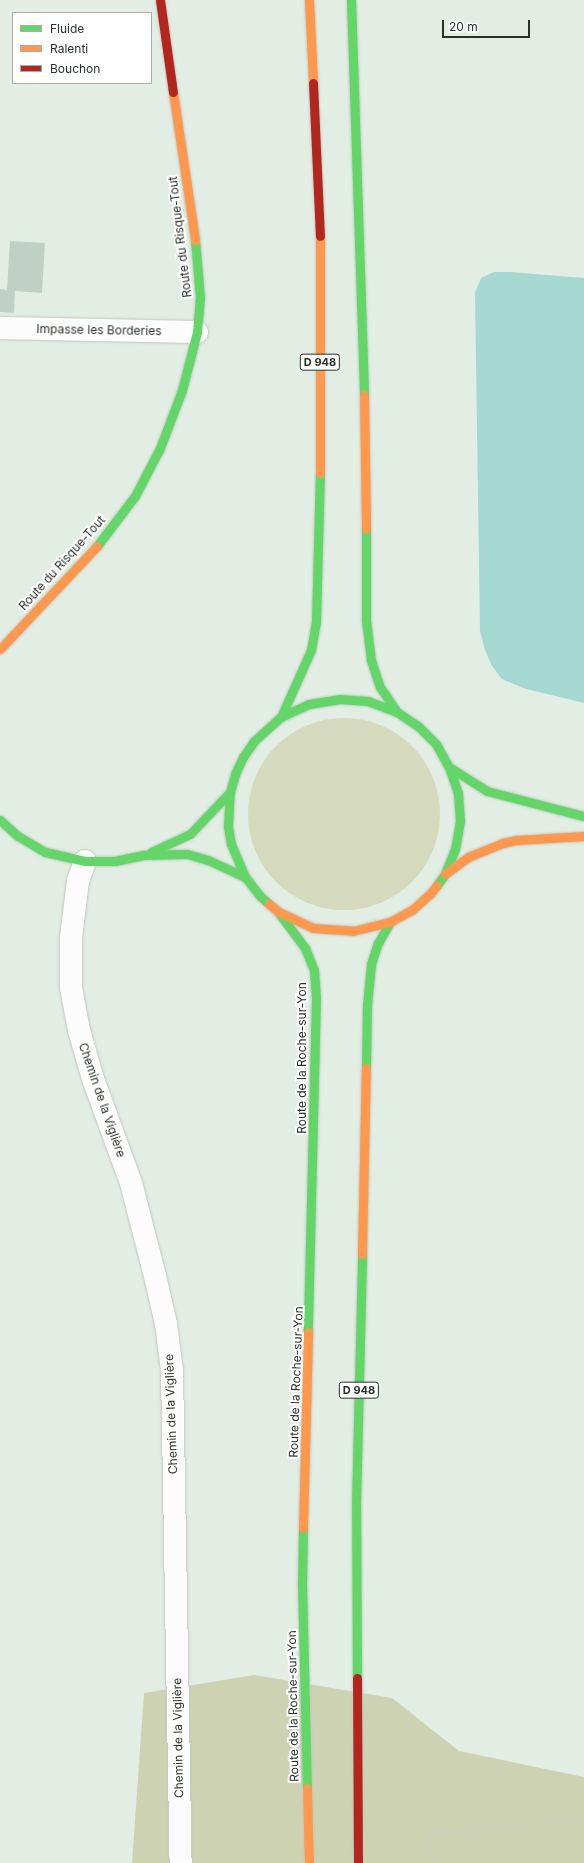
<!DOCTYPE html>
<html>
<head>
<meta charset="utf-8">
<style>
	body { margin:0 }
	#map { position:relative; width:584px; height:1863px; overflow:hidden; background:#e2ede3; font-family:Inter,sans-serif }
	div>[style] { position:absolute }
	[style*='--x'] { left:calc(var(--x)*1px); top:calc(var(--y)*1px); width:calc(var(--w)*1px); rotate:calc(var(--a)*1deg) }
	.green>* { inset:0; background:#d4dabb }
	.round { border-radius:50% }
	.forest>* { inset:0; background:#cdd3b2 }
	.water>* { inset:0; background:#a4d8d0 }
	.building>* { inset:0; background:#bfd0c6 }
	.path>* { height:2.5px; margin-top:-1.25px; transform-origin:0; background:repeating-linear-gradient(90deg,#c9ceca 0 1px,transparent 0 4px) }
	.roads { filter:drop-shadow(0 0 1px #bfc8c0) drop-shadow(0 0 1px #bfc8c0) }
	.street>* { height:22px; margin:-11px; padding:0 11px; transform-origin:11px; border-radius:11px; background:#fbfcfb }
	.fast>* { height:9px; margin:-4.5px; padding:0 4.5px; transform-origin:4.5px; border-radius:4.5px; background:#63d668 }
	.slow>* { height:9px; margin:-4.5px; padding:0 4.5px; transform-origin:4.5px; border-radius:4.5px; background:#ff974d }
	.jam>* { height:9px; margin:-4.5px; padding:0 4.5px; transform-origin:4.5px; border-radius:4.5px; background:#b3261e }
	span { translate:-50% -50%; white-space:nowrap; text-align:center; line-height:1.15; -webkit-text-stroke:4px #fff; paint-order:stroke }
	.shield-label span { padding:1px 3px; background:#fff; border:1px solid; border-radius:3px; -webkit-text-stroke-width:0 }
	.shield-label { font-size:11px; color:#283129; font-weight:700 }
	.street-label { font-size:12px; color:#283129 }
	.legend { position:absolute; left:12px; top:12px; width:140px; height:72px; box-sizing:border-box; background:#fff; border:1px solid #a9ada9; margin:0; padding:5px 7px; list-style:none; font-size:12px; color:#283129 }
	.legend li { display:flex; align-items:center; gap:8px; height:20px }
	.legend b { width:20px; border:1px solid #a9ada9 }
	.scale { position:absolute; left:442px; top:20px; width:88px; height:18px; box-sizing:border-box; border:2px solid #283129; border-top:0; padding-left:5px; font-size:12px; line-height:14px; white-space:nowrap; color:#283129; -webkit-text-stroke:3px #fff; paint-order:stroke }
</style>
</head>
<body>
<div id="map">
	<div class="green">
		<i class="round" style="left:248px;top:718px;width:192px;height:192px"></i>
	</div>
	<div class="forest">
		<i style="clip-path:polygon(254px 1675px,392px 1698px,459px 1751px,584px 1777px,584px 1863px,132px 1863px,144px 1693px)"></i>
	</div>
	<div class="water">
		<i style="clip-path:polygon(494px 272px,510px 272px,584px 278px,584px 703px,523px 688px,502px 679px,492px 666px,485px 650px,480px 631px,475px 293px,481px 278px)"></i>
	</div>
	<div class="building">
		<i style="clip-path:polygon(10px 241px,45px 243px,42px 293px,15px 291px,14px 313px,0 312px,0 289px,7px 290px)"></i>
	</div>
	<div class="path">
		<i style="--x:433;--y:1863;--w:30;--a:-99"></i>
		<i style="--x:428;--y:1833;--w:157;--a:-5.1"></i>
	</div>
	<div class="roads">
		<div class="street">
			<i style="--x:0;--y:328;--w:197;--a:1.2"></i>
			<i style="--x:85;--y:861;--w:21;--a:109"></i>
			<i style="--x:78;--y:881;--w:57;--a:97"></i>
			<i style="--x:71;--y:938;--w:50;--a:90"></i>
			<i style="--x:71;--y:988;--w:43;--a:79.2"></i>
			<i style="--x:79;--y:1030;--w:51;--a:74.1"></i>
			<i style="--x:93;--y:1079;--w:111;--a:69.9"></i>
			<i style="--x:131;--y:1183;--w:96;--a:75.5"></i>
			<i style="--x:155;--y:1276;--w:49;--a:77.1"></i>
			<i style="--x:166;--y:1324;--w:46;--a:82.6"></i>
			<i style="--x:172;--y:1370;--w:493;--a:89"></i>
		</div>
		<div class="fast">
			<i style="--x:351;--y:0;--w:395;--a:88.1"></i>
			<i style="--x:366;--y:529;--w:91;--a:90"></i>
			<i style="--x:366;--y:620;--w:40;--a:82.9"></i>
			<i style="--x:371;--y:660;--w:28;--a:72"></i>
			<i style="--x:380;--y:687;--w:30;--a:56"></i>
			<i style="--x:97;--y:546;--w:63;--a:-52.8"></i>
			<i style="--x:135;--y:496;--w:54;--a:-62.5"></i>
			<i style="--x:160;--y:448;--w:62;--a:-69.2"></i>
			<i style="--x:182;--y:390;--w:60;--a:-75.5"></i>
			<i style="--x:197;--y:332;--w:34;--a:-85"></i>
			<i style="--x:200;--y:298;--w:58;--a:-94.9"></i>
			<i style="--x:281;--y:717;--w:31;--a:-25"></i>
			<i style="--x:309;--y:704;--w:30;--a:-9"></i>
			<i style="--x:339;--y:699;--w:29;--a:4"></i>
			<i style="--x:368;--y:701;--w:31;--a:21"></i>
			<i style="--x:397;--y:712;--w:25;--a:34"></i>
			<i style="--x:418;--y:726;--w:25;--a:45"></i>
			<i style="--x:436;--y:744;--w:26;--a:61"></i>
			<i style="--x:449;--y:767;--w:28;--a:71"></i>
			<i style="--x:458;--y:793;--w:28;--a:86"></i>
			<i style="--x:460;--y:821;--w:28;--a:100"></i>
			<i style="--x:455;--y:849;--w:27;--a:112"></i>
			<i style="--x:445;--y:874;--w:14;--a:126"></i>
			<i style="--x:449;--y:767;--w:45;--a:32.3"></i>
			<i style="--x:487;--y:791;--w:100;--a:14.5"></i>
			<i style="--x:0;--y:820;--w:24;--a:42"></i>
			<i style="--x:18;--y:836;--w:31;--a:31"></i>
			<i style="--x:45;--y:852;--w:41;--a:12.7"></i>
			<i style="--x:85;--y:861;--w:30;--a:0"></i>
			<i style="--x:115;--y:861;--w:30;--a:-12"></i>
			<i style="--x:144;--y:855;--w:43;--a:-1.3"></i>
			<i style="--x:187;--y:854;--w:22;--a:16"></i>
			<i style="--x:208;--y:860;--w:41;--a:24.7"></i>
			<i style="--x:151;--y:852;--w:43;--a:-24.8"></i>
			<i style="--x:190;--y:834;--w:58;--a:-46.4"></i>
			<i style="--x:269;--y:904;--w:12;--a:-138"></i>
			<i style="--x:260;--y:896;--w:24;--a:-128"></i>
			<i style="--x:245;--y:877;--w:36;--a:-113"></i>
			<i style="--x:231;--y:844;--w:17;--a:-100"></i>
			<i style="--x:228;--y:827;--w:35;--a:-87"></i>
			<i style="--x:230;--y:792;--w:19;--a:-74"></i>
			<i style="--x:235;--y:774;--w:19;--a:-65"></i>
			<i style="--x:243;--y:757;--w:19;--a:-55"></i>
			<i style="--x:254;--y:741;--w:36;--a:-42"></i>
			<i style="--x:281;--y:717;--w:73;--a:-65.9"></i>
			<i style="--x:311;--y:650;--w:28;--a:-80"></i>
			<i style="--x:316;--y:622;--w:149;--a:-88.5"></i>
			<i style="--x:279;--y:913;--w:44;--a:53.4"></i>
			<i style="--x:305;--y:948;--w:24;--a:68"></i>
			<i style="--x:314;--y:970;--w:27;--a:86"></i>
			<i style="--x:316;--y:997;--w:335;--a:91.4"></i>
			<i style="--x:366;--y:1068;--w:63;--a:-89.1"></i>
			<i style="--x:367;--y:1005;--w:41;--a:-84.4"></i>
			<i style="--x:371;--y:964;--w:22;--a:-72"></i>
			<i style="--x:378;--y:943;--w:24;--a:-60"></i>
			<i style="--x:303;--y:1528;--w:55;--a:91"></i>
			<i style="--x:302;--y:1583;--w:205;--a:88.6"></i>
			<i style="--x:357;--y:1678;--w:173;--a:-90.3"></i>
			<i style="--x:356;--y:1505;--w:251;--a:-88.6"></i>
		</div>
		<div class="slow">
			<i style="--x:309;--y:0;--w:83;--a:87.2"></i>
			<i style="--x:173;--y:92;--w:150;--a:81.5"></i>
			<i style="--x:364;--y:395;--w:134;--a:89.1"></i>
			<i style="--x:320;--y:473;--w:237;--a:-90"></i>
			<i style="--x:0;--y:649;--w:141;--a:-46.7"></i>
			<i style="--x:445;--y:874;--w:29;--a:-36"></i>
			<i style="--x:468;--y:857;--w:37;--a:-22"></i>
			<i style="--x:502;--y:843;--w:14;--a:-12"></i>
			<i style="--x:516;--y:840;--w:68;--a:-3.4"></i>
			<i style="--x:269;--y:904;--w:13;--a:39"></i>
			<i style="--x:279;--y:912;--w:38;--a:25"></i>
			<i style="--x:314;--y:928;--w:39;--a:4"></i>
			<i style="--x:353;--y:931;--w:38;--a:-14"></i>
			<i style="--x:390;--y:922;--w:25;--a:-29"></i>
			<i style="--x:412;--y:910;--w:24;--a:-42"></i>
			<i style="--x:430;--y:894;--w:11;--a:-52"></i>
			<i style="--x:362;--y:1254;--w:186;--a:-88.8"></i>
			<i style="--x:303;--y:1528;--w:196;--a:-88.5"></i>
			<i style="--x:307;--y:1788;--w:75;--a:88.5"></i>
		</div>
		<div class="jam">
			<i style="--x:160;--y:0;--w:93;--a:82"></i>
			<i style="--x:313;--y:83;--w:153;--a:87.4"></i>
			<i style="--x:357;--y:1678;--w:185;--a:89.7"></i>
		</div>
	</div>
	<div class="shield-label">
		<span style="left:320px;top:362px">D 948</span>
		<span style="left:359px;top:1390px">D 948</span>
	</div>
	<div class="street-label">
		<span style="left:180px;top:237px;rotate:-97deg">Route du Risque-Tout</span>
		<span style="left:99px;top:330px;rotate:1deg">Impasse les Borderies</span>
		<span style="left:62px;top:563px;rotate:-48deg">Route du Risque-Tout</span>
		<span style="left:302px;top:1058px;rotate:-90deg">Route de la Roche-sur-Yon</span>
		<span style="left:102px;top:1100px;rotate:71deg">Chemin de la Viglière</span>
		<span style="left:296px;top:1382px;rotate:-88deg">Route de la Roche-sur-Yon</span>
		<span style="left:171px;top:1414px;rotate:-92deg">Chemin de la Viglière</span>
		<span style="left:293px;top:1706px;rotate:-91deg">Route de la Roche-sur-Yon</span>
		<span style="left:178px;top:1738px;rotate:-91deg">Chemin de la Viglière</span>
	</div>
	<ul class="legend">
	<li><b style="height:5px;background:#63d668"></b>Fluide</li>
	<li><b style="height:5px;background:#ff974d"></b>Ralenti</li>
	<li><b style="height:5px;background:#b3261e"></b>Bouchon</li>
	</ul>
	<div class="scale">20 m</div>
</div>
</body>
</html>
